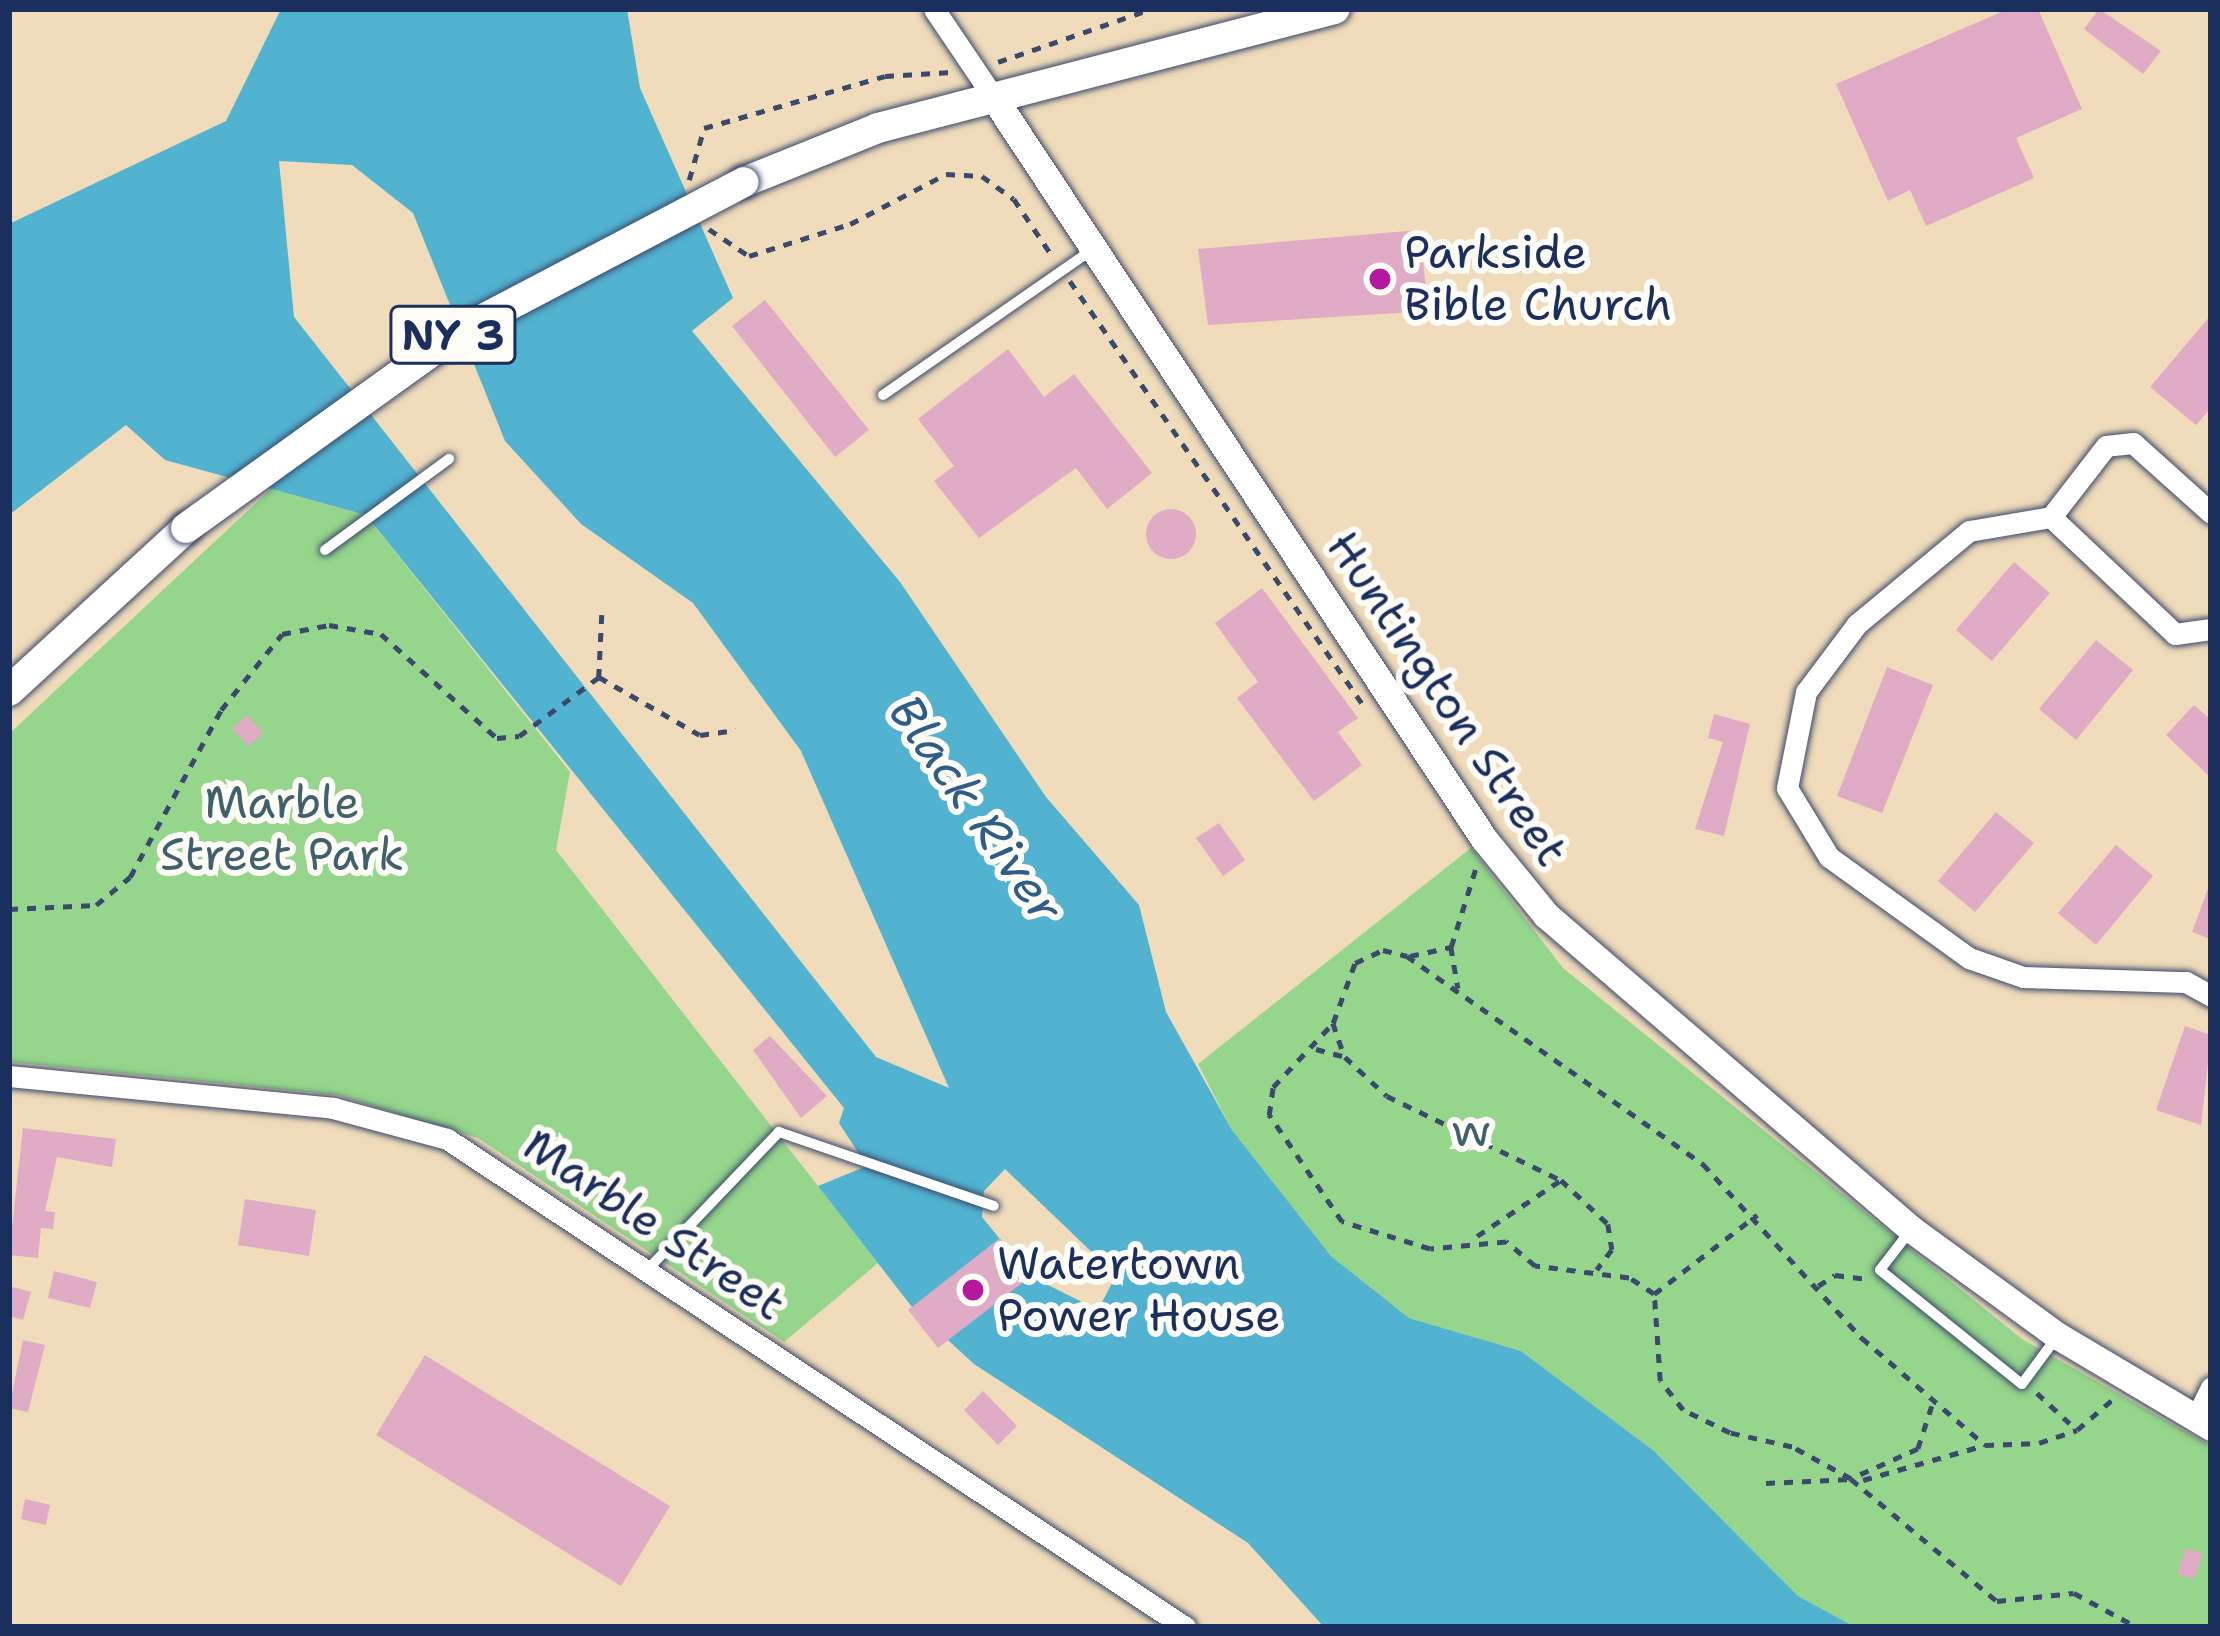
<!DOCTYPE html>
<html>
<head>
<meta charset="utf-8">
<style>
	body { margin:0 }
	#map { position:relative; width:2220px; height:1636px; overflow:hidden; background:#f0dcba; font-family:"Shantell Sans",sans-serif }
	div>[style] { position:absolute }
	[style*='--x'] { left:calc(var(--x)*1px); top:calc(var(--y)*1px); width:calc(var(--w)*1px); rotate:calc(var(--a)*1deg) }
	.green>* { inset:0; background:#95d58c }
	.water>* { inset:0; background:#51b3d0 }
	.building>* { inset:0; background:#e0abc5 }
	.round { border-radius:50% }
	.path>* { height:4.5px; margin-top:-2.25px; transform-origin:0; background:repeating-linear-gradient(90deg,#3b496c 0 9px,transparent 0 18px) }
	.roads { filter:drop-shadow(0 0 3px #3b496c) drop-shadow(0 0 3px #3b496c) }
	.lane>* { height:10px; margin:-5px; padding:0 5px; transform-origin:5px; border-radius:5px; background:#fff }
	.street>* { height:21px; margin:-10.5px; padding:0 10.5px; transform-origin:10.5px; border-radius:10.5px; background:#fff }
	.secondary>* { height:27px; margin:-13.5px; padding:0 13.5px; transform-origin:13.5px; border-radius:13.5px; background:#fff }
	.primary>* { height:30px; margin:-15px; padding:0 15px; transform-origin:15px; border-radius:15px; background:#fff }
	.bridges { filter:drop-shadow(0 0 3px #3b496c) drop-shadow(0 0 3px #3b496c) }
	.primary-bridge>* { height:30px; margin:-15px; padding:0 15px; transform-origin:15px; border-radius:15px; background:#fff }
	.dots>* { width:33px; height:33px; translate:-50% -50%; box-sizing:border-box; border:6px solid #fdfcf7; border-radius:50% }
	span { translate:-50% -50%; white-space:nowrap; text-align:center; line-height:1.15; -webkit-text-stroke:12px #fdfcf7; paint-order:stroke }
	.shield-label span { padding:3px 9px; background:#fdfcf7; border:3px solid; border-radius:9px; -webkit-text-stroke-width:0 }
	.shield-label { font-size:42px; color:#1b2f5e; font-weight:700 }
	.poi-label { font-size:45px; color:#1b2f5e }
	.left { translate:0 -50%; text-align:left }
	.street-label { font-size:45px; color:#1b2f5e }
	.park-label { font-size:45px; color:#40616c }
	.water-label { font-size:48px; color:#2e5d86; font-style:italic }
	.frame { position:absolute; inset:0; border:12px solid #1b2f5e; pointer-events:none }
</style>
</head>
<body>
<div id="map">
	<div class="green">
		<i style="clip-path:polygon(271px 489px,366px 515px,570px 772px,556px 850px,878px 1263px,784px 1342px,478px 1138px,337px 1095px,9px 1062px,9px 734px)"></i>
		<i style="clip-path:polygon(1471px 848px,1563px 968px,2022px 1339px,2211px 1446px,2211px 1627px,1855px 1627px,1798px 1596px,1654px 1451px,1521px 1351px,1409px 1318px,1331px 1256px,1232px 1130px,1198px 1064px)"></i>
	</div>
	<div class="water">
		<i style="clip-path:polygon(evenodd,281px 9px,627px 9px,640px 88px,733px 298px,692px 331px,900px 582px,1046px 797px,1139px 905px,1166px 1012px,1232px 1130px,1331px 1256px,1409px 1318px,1521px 1351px,1654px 1451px,1798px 1596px,1855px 1627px,1324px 1627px,1248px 1543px,974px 1364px,912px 1307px,818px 1186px,867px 1166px,839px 1123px,844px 1108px,366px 515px,165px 460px,126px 425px,9px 515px,9px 224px,226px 121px,281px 9px,279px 161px,352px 165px,413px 213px,505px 441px,581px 524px,693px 603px,801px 751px,949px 1088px,876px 1057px,294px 317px,279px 161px,281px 9px,1005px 1169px,1099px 1259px,1112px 1283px,1098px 1310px,1030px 1276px,982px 1217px,984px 1191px,1005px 1169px)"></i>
	</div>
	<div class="building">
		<i style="clip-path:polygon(2008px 9px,2038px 9px,2082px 109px,2016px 138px,2034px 178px,1926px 226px,1910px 190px,1888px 201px,1836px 84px)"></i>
		<i style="clip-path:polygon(2099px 9px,2161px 51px,2143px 74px,2084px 29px)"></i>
		<i style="clip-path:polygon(1419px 230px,1429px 311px,1208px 325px,1198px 249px)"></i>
		<i style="clip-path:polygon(765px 300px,869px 430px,835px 457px,732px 326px)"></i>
		<i style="clip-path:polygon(2211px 315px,2211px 408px,2196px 425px,2150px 387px)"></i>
		<i style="clip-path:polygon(1008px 349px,1044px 397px,1074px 374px,1152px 473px,1107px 509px,1076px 468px,979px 538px,934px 481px,954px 466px,918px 419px)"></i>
		<i class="round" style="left:1146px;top:509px;width:50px;height:50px"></i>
		<i style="clip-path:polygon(2014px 562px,2050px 593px,1992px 661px,1956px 630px)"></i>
		<i style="clip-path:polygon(1262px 588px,1358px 718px,1338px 732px,1362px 765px,1314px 801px,1237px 698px,1258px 682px,1215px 623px)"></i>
		<i style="clip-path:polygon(2096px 640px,2133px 670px,2076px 740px,2039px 709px)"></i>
		<i style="clip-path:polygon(1887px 667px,1933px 685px,1882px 813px,1837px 796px)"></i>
		<i style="clip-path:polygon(2194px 705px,2211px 720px,2211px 778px,2166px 735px)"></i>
		<i style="clip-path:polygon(1714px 714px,1750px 724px,1724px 836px,1695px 829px,1723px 742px,1708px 738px)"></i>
		<i style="clip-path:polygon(247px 715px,263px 733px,249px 746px,232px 729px)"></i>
		<i style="clip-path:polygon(1996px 812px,2034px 843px,1975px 912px,1938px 881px)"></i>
		<i style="clip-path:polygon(1219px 823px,1245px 860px,1223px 876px,1196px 838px)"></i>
		<i style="clip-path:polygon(2116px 845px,2153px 876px,2096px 945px,2058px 913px)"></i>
		<i style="clip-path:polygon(2209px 886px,2211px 886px,2211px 939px,2192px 932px)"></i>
		<i style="clip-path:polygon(2185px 1026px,2211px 1035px,2201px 1125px,2156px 1110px)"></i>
		<i style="clip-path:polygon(770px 1036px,827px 1096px,801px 1118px,753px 1050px)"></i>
		<i style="clip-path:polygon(23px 1128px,116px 1139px,112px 1167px,57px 1157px,45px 1211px,55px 1212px,53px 1229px,41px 1228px,38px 1258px,9px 1255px)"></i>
		<i style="clip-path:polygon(245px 1199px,316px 1210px,309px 1256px,238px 1245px)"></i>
		<i style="clip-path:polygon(1000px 1238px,1030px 1277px,938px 1348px,908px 1310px)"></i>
		<i style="clip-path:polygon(54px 1271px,97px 1282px,90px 1308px,48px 1298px)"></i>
		<i style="clip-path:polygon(9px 1286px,31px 1292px,23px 1320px,9px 1316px)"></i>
		<i style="clip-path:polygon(23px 1340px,45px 1345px,28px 1412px,9px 1408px)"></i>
		<i style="clip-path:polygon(425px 1355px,670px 1506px,621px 1586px,376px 1435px)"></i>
		<i style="clip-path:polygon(983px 1391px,1017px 1426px,998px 1445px,964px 1410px)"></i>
		<i style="clip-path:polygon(25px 1499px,50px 1505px,46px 1525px,21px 1519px)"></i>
		<i style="clip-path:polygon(2186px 1548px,2203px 1554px,2194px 1579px,2177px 1574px)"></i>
	</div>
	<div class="path">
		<i style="--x:998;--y:62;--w:162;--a:-19.1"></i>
		<i style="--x:689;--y:180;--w:54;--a:-73.9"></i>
		<i style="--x:704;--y:128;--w:188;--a:-16"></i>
		<i style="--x:885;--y:76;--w:67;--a:-3.4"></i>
		<i style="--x:709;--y:229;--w:48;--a:34"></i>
		<i style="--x:749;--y:256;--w:106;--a:-17.6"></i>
		<i style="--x:850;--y:224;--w:108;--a:-27.5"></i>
		<i style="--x:946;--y:174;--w:36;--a:3"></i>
		<i style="--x:982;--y:176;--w:39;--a:36"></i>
		<i style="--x:1014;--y:199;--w:70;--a:56.1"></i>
		<i style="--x:1070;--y:281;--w:517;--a:55.33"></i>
		<i style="--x:602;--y:615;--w:62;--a:92.8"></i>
		<i style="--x:599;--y:677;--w:116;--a:29.9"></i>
		<i style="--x:700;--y:735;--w:36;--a:-8"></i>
		<i style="--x:9;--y:909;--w:87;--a:-2.6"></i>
		<i style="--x:96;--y:905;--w:44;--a:-39.5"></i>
		<i style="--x:130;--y:877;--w:190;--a:-61.4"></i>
		<i style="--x:221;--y:710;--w:97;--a:-51.2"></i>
		<i style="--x:282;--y:634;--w:48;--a:-10.8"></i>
		<i style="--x:329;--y:625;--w:53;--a:9.8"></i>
		<i style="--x:381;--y:634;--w:156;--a:41.9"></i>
		<i style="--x:497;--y:738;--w:22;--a:-5"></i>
		<i style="--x:519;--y:736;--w:99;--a:-36.4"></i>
		<i style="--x:1451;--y:947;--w:42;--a:80.3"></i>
		<i style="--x:1410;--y:956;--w:42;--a:-12.4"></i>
		<i style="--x:1451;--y:947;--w:84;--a:-72.6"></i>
		<i style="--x:1333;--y:1023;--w:36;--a:71"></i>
		<i style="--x:1345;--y:1057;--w:57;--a:42.9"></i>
		<i style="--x:1387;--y:1096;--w:193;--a:25.8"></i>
		<i style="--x:1561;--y:1180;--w:64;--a:43.1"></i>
		<i style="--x:1608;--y:1224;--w:26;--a:81"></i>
		<i style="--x:1612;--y:1250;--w:25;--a:127"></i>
		<i style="--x:1316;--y:1049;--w:30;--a:15"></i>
		<i style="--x:1477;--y:1236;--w:101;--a:-33.7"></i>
		<i style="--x:1818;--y:1286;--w:20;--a:-33"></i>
		<i style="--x:1835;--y:1275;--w:31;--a:7"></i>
		<i style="--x:1654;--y:1294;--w:130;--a:-37.5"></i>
		<i style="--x:2037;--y:1393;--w:54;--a:42.8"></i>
		<i style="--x:1932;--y:1406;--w:45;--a:108"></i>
		<i style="--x:1918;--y:1449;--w:73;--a:155.9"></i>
		<i style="--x:1851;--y:1479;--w:67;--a:-151.5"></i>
		<i style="--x:1792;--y:1447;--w:64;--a:-167.3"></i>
		<i style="--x:1730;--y:1433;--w:52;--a:-153.9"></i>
		<i style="--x:1683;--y:1410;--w:37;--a:-128"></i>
		<i style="--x:1660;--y:1381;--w:87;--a:-93.9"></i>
		<i style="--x:1654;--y:1294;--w:30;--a:-147"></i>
		<i style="--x:1629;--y:1278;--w:95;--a:-172.7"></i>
		<i style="--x:1535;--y:1266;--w:38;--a:-140"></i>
		<i style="--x:1506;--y:1242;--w:76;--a:174.7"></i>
		<i style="--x:1430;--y:1249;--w:92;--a:-162.9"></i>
		<i style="--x:1342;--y:1222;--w:130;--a:-124.3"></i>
		<i style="--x:1269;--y:1115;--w:28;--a:-82"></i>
		<i style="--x:1273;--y:1087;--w:88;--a:-46.8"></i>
		<i style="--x:1333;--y:1023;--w:64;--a:-69.9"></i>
		<i style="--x:1355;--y:963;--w:31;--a:-25"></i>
		<i style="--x:1383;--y:950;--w:25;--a:14"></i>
		<i style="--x:1407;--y:956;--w:362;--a:35.1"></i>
		<i style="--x:1703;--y:1164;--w:236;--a:47.6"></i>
		<i style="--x:1862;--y:1338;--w:163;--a:41"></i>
		<i style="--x:1851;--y:1479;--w:190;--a:39.9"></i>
		<i style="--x:1997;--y:1601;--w:77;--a:-5.9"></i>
		<i style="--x:2074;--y:1593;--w:72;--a:28.4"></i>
		<i style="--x:1863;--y:1480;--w:127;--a:-16"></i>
		<i style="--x:1985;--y:1445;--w:54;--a:-2.1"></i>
		<i style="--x:2039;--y:1443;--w:40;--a:-18.9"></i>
		<i style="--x:2077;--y:1430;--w:48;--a:-40.7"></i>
		<i style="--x:1766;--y:1483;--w:85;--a:-2.7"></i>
	</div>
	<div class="roads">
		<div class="lane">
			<i style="--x:883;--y:395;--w:252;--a:-34.8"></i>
			<i style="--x:325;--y:550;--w:154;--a:-36.3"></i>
			<i style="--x:1910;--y:1231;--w:49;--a:127.6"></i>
			<i style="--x:1880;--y:1270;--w:182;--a:38.8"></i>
			<i style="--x:2022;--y:1384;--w:57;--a:-53.5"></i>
			<i style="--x:649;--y:1268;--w:188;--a:-46.3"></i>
			<i style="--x:779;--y:1132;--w:227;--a:19"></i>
		</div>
		<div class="street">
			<i style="--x:934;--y:9;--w:104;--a:56"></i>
			<i style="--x:2211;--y:513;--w:105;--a:-138.1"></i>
			<i style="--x:2133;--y:443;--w:27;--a:174"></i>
			<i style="--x:2106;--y:446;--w:90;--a:127.8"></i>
			<i style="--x:2051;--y:517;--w:83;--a:170.3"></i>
			<i style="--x:1969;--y:531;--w:146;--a:140.3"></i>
			<i style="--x:1857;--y:624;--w:85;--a:126.9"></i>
			<i style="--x:1806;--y:692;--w:98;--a:101.2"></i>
			<i style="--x:1787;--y:788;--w:81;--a:58.7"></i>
			<i style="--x:1829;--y:857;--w:173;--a:35.8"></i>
			<i style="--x:1969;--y:958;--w:57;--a:19.4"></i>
			<i style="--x:2023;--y:977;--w:163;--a:1.8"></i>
			<i style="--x:2186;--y:982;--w:29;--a:29"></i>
			<i style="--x:2051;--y:517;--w:170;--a:43.3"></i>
			<i style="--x:2175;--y:634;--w:36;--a:-8"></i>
			<i style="--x:9;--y:1076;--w:326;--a:5.6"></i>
			<i style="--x:333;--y:1108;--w:118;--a:15.2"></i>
			<i style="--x:447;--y:1139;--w:885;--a:33.47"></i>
			<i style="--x:2196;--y:1418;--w:34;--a:-64"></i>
		</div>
		<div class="secondary">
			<i style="--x:992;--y:95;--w:892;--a:56.52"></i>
			<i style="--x:1484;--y:839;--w:98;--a:50.8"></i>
			<i style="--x:1546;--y:915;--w:481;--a:40.7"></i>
			<i style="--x:1911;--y:1229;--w:182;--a:36.1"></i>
			<i style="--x:2058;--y:1336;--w:178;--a:30.7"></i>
		</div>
		<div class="primary">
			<i style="--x:744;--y:182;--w:144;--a:-21.9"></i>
			<i style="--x:878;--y:128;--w:472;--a:-14.6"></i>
			<i style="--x:9;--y:691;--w:241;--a:-42.6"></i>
		</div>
	</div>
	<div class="bridges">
		<div class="primary-bridge">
			<i style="--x:186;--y:528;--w:340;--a:-35.7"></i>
			<i style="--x:462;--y:330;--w:318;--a:-27.7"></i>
		</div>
	</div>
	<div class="dots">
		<i style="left:1380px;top:279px;background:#b5179e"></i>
		<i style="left:973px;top:1290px;background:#b5179e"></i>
	</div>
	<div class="shield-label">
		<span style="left:453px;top:335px">NY 3</span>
	</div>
	<div class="poi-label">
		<span class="left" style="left:1404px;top:279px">Parkside<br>Bible Church</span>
		<span class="left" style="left:997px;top:1290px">Watertown<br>Power House</span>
	</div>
	<div class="street-label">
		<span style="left:1447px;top:699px;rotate:56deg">Huntington Street</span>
		<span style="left:654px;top:1225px;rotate:34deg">Marble Street</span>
	</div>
	<div class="park-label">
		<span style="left:282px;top:829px">Marble<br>Street Park</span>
		<span style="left:1471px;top:1131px">w</span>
	</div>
	<div class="water-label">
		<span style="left:976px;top:809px;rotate:55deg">Black River</span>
	</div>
	<div class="frame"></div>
</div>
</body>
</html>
